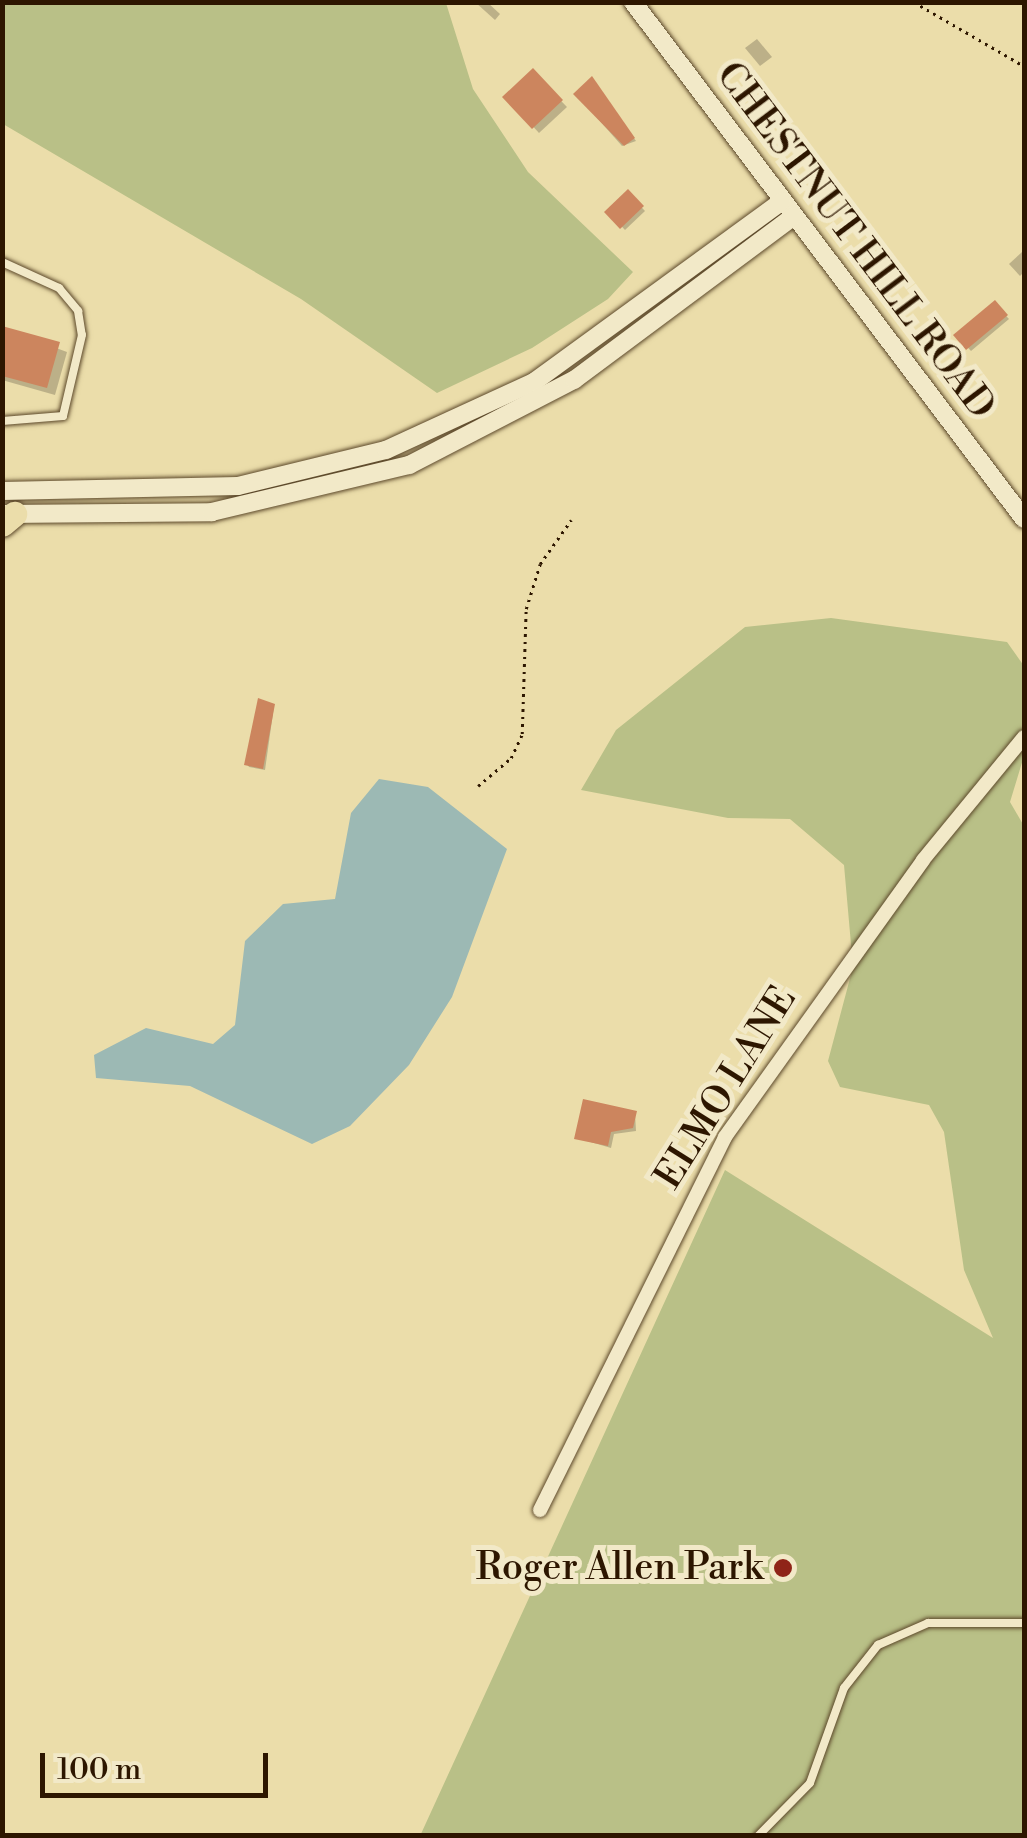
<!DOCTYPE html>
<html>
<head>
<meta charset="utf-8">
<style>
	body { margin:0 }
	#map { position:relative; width:1027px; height:1838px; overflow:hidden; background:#ebddaa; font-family:"Libre Bodoni",serif }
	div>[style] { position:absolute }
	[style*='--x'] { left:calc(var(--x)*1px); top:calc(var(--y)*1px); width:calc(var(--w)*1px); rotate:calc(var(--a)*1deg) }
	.green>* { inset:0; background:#b9c087 }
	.water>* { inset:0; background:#9cb9b4 }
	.shadow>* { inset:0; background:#0003 }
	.building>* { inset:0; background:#cc855e }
	.path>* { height:2.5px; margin-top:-1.25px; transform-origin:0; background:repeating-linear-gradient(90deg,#2d1600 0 2.5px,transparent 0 7.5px) }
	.roads { filter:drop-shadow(0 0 2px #5c482a) drop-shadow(0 0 2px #5c482a) }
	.service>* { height:8px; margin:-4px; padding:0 4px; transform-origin:4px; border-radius:4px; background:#f2e9c8 }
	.minor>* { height:14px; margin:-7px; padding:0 7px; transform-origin:7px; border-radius:7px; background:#f2e9c8 }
	.tertiary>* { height:18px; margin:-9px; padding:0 9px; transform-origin:9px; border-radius:9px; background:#f2e9c8 }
	.motorway>* { height:25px; margin:-12.5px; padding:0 12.5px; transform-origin:12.5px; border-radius:12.5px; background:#ebddaa }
	.dots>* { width:28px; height:28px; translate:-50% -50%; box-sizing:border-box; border:5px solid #f2e9c8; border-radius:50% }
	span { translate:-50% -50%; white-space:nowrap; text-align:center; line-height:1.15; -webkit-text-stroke:10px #f2e9c8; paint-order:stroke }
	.street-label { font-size:38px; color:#2d1600 }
	.poi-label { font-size:38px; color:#2d1600 }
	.right { translate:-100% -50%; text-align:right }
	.frame { position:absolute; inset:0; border:5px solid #2d1600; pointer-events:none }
	.scale { position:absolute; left:40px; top:1753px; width:228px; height:45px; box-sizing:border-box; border:5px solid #2d1600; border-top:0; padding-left:12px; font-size:30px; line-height:35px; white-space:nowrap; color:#2d1600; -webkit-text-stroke:8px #f2e9c8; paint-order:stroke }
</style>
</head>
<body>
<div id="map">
	<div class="green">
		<i style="clip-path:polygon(2px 3px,446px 3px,473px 89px,528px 172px,633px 272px,608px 299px,532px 348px,437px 393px,301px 299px,3px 124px)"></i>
		<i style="clip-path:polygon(831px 618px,1007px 642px,1024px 666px,1024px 756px,1010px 802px,1024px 826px,1024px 1835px,420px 1836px,725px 1170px,993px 1338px,964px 1270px,944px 1132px,929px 1105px,840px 1087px,828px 1061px,853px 967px,844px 865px,790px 819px,728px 818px,581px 790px,616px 730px,745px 627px)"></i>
	</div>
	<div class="water">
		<i style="clip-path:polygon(379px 779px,428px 787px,507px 849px,452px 997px,409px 1065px,350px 1126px,312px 1144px,190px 1086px,96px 1078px,94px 1055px,146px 1028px,213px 1044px,235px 1025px,245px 941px,283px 904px,335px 899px,351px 813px)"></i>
	</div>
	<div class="shadow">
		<i style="clip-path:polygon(475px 2px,487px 2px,500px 14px,495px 20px)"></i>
		<i style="clip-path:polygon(757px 39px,772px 57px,760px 66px,745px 48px)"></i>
		<i style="clip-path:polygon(533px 72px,567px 107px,539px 133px,506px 97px)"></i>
		<i style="clip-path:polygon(594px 82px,636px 141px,622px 146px,576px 94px)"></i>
		<i style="clip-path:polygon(628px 193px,645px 211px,625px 230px,608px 212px)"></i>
		<i style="clip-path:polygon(1022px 252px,1024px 272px,1020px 276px,1009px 264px)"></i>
		<i style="clip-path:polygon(995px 304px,1009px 319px,971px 351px,957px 336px)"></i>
		<i style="clip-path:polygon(2px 328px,67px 352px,55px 395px,2px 380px)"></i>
		<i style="clip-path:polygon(274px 706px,265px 770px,249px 767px,247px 764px)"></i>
		<i style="clip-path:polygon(635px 1113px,636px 1131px,614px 1134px,611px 1148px,577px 1138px)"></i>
	</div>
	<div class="building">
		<i style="clip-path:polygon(533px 68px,563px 100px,532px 129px,502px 97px)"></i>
		<i style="clip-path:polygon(592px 76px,635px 138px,624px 146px,573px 94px)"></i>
		<i style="clip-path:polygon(628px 189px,644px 206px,620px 229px,604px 212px)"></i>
		<i style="clip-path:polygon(995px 300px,1008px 315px,966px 350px,953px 335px)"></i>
		<i style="clip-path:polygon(2px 326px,60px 342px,47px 388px,2px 376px)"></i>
		<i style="clip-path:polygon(258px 698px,275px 704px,263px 769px,244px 765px)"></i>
		<i style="clip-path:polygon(583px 1099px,637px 1111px,633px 1128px,611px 1132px,608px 1146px,574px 1139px)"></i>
	</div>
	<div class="path">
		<i style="--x:914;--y:2;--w:127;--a:30.2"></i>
		<i style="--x:478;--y:786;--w:43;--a:-40.3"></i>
		<i style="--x:511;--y:758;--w:26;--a:-65"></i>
		<i style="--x:522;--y:734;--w:125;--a:-88.2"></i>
		<i style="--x:526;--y:609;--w:47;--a:-72.7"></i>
		<i style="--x:540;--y:564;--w:54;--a:-54.8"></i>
	</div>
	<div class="roads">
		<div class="service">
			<i style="--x:2;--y:262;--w:63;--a:24.5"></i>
			<i style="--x:59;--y:288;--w:30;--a:50"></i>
			<i style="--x:78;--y:311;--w:24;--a:81"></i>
			<i style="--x:82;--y:335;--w:83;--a:103.2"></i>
			<i style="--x:63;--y:416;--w:61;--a:175.3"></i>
			<i style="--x:758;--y:1836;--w:74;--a:-45.5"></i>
			<i style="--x:810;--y:1783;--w:101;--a:-70.3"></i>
			<i style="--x:844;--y:1688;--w:55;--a:-51.7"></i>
			<i style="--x:878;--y:1645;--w:55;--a:-23.7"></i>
			<i style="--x:928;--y:1623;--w:96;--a:0"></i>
		</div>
		<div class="minor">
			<i style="--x:540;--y:1510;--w:416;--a:-63.6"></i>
			<i style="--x:725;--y:1137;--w:340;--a:-54.4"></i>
			<i style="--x:923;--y:860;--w:159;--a:-50.6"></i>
		</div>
		<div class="tertiary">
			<i style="--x:633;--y:2;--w:648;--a:52.9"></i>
			<i style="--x:2;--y:491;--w:236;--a:-1.2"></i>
			<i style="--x:238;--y:486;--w:152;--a:-13.7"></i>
			<i style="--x:386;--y:450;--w:163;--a:-24.7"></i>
			<i style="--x:534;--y:382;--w:306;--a:-36.1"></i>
			<i style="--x:3;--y:514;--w:209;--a:-0.5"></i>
			<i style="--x:212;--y:512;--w:203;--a:-13.4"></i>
			<i style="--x:409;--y:465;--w:186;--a:-27.3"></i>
			<i style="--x:574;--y:380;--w:273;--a:-36.7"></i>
		</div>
		<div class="motorway">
			<i style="--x:2;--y:524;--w:16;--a:-40"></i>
		</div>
	</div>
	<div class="dots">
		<i style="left:783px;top:1568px;background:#8f2418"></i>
	</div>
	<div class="street-label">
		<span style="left:855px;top:241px;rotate:53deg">CHESTNUT HILL ROAD</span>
		<span style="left:726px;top:1088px;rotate:-58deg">ELMO LANE</span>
	</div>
	<div class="poi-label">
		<span class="right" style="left:763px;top:1568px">Roger Allen Park</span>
	</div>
	<div class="frame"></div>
	<div class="scale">100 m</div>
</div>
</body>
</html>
